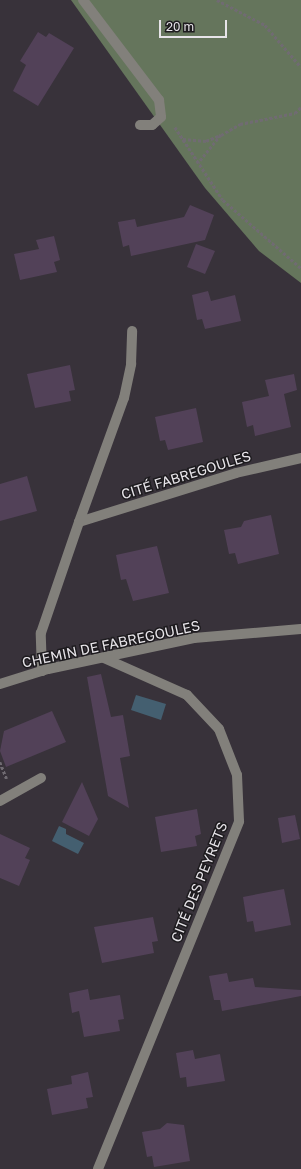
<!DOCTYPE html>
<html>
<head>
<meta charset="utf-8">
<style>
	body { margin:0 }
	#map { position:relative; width:301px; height:1169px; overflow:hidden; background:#38323a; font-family:"Golos Text",sans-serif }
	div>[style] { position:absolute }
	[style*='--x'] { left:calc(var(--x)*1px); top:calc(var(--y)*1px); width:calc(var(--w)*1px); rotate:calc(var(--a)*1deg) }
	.forest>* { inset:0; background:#65755c }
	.water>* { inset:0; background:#445f70 }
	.building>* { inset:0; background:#524158 }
	.path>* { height:2.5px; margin-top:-1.25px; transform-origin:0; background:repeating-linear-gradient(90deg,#706b72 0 3px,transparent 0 5px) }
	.minor>* { height:10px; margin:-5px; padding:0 5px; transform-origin:5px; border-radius:5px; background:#82807b }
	span { translate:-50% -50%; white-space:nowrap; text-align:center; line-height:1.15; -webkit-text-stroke:3px #1d1b1e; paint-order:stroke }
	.street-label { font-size:14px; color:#e7e4e9 }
	.scale { position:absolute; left:159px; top:20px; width:68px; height:18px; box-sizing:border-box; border:2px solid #e7e4e9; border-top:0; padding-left:5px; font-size:12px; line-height:14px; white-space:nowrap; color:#e7e4e9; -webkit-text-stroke:3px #1d1b1e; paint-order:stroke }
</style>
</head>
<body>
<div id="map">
	<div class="forest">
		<i style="clip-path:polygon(71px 0,301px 0,301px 283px,259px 251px,205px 188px)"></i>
	</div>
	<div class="water">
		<i style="clip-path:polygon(136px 695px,166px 704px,161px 720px,131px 710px)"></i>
		<i style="clip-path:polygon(59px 826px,66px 829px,66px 834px,84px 843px,78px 854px,52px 841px)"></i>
	</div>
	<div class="building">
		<i style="clip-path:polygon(38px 32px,46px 37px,49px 33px,74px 48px,38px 106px,13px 91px,26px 65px,20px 61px)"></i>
		<i style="clip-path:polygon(190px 205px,214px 215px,205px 240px,131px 256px,129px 245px,123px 247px,118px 222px,135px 219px,137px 227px,184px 217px)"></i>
		<i style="clip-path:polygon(54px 236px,60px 260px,54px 262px,57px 272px,20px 280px,14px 254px,39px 249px,36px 240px)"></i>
		<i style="clip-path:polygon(196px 244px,215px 251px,205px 274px,187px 267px)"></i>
		<i style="clip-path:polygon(208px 291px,211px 301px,235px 295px,241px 321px,205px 329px,202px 319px,197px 320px,192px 295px)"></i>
		<i style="clip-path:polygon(70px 365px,75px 390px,69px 391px,71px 401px,35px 408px,27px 374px)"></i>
		<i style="clip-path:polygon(294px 374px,297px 390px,284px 394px,291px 427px,255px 436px,253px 425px,247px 427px,242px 402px,269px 396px,265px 380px)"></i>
		<i style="clip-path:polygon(196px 408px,203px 442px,168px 450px,165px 440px,160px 441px,155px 417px)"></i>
		<i style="clip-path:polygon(27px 476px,37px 511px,0 521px,0 484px)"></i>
		<i style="clip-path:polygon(271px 515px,279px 554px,238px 564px,235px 553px,229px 554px,224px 530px,241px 527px,244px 521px)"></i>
		<i style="clip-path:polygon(157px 546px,169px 593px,133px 601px,126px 579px,121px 580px,116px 555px)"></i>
		<i style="clip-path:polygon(101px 674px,111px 717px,123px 715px,130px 756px,120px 758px,129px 808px,108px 796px,87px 677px)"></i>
		<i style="clip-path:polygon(52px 711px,66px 742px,6px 767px,0 751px,4px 731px)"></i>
		<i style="clip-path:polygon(82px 782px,98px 819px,89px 836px,62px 822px)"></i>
		<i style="clip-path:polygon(197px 809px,201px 834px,195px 836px,197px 846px,161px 852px,155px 817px)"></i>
		<i style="clip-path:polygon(295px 815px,300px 839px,282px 843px,278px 818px)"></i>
		<i style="clip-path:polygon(0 834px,30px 848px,25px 858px,30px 860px,19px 886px,0 878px)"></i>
		<i style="clip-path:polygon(284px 889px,291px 925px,255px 932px,253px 921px,247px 922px,243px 897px)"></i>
		<i style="clip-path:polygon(153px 917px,158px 941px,152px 942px,154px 953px,102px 963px,94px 927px)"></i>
		<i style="clip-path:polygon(227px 973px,229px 982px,253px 978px,255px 987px,301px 990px,301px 996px,222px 1011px,220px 1000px,214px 1000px,209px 976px)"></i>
		<i style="clip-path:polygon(88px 989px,90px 1000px,120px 995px,124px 1019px,118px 1020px,120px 1031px,84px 1037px,79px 1011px,72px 1013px,69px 993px)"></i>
		<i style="clip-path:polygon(193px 1050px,195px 1059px,220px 1054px,225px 1081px,187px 1087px,186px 1077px,180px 1078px,176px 1053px)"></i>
		<i style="clip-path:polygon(88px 1072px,93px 1097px,86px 1098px,88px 1108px,52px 1115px,47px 1089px,72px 1084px,71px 1076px)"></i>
		<i style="clip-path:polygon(167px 1123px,184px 1125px,190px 1161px,154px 1167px,152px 1156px,147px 1157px,142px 1132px,160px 1129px)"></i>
	</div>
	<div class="path">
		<i style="--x:217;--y:0;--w:54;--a:27.5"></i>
		<i style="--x:265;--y:25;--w:55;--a:49.4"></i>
		<i style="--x:175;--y:127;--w:87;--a:56.7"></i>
		<i style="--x:223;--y:200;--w:103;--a:41.1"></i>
		<i style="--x:221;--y:135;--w:22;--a:-30"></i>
		<i style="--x:240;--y:124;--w:56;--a:-11.3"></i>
		<i style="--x:295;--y:113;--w:8;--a:-45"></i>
		<i style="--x:183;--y:139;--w:23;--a:5"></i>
		<i style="--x:206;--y:141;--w:16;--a:-22"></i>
		<i style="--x:221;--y:135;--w:36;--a:129"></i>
		<i style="--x:0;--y:762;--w:18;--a:68"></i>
	</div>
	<div class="minor">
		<i style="--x:83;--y:0;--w:126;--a:52.8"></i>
		<i style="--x:159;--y:100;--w:17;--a:83"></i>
		<i style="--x:161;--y:117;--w:12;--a:138"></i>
		<i style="--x:152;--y:125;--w:12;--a:180"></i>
		<i style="--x:79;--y:522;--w:132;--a:-70.1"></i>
		<i style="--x:124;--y:398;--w:35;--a:-78"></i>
		<i style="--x:131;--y:364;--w:33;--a:-88"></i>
		<i style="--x:42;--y:671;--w:38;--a:-92"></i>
		<i style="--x:41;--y:633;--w:117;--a:-71.1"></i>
		<i style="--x:79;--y:522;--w:164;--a:-17.3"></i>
		<i style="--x:236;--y:473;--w:67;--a:-13"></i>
		<i style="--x:0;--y:684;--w:50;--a:-17.4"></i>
		<i style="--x:48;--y:669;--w:149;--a:-12"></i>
		<i style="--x:194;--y:638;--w:107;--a:-4.8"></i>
		<i style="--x:0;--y:801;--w:47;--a:-29.3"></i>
		<i style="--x:98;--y:1169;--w:375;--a:-67.9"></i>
		<i style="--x:239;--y:821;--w:46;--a:-92.5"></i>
		<i style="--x:237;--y:775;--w:49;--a:-111.4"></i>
		<i style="--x:219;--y:729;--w:47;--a:-133.3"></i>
		<i style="--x:187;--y:695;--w:91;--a:-156"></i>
	</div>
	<div class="street-label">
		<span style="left:186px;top:475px;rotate:-17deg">CITÉ FABREGOULES</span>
		<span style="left:111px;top:644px;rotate:-12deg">CHEMIN DE FABREGOULES</span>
		<span style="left:199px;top:882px;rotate:-68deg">CITÉ DES PEYRETS</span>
	</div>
	<div class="scale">20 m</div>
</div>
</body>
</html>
